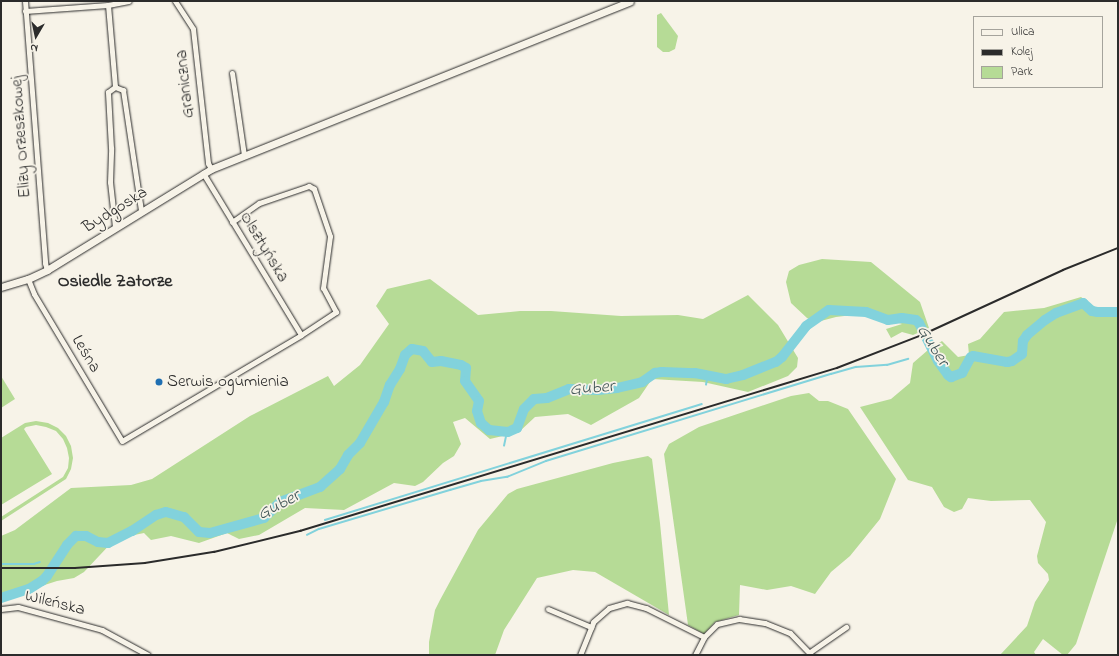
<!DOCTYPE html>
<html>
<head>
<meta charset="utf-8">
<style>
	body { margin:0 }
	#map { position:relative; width:1119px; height:656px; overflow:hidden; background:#f7f3e8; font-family:"Indie Flower",sans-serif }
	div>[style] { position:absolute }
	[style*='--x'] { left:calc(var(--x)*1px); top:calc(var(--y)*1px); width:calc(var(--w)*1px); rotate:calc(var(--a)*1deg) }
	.green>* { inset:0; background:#b6db96 }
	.stream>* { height:1.5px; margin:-0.75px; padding:0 0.75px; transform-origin:0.75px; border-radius:0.75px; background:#82d2dc }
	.river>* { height:10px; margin:-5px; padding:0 5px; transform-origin:5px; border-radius:5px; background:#82d2dc }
	.roads { filter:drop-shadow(0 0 1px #2b2b2b) drop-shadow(0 0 1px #2b2b2b) }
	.minor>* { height:5px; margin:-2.5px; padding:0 2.5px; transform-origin:2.5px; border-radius:2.5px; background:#f7f3e8 }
	.secondary>* { height:7px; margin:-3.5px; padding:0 3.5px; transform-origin:3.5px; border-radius:3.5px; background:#f7f3e8 }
	.rail>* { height:1.5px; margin:-0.75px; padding:0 0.75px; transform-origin:0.75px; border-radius:0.75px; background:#2b2b2b }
	.dots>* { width:11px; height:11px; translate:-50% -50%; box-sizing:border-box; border:2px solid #f7f3e8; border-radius:50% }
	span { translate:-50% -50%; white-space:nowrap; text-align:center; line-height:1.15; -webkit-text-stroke:3.5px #f7f3e8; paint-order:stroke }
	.street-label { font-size:17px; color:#2b2b2b }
	.poi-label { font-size:17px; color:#2b2b2b }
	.left { translate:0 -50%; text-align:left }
	.neighbourhood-label { font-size:18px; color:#2b2b2b; font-weight:700 }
	.water-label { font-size:18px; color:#415557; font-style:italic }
	.frame { position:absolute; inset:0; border:2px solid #2b2b2b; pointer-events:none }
	.legend { position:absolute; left:973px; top:16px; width:130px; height:72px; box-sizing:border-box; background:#f7f3e8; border:1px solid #a5a39c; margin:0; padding:5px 7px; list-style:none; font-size:12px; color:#2b2b2b }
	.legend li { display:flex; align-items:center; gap:8px; height:20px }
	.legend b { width:20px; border:1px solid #a5a39c }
	.north { position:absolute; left:16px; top:16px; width:40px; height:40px; -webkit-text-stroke:3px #f7f3e8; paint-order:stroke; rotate:189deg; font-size:11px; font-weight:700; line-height:16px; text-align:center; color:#2b2b2b }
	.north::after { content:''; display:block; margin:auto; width:14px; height:18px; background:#2b2b2b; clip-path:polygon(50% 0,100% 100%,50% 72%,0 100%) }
</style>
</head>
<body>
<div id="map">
	<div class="green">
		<i style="clip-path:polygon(661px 13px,678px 36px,675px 49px,669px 52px,663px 52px,657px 47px,657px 15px)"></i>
		<i style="clip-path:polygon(822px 259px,871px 262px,920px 302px,929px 328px,913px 335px,902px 332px,891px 338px,886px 329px,902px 324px,869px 313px,836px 317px,817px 322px,807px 318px,791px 303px,786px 282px,789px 271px,799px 265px)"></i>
		<i style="clip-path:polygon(430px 279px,478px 315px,520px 311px,551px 311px,621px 316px,678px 315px,703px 319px,748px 295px,778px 325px,798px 358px,797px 367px,788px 376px,748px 392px,703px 382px,652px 379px,639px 398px,591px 425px,568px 414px,535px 417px,519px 432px,490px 439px,465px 418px,453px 422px,461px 444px,454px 456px,443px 463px,423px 482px,415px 486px,394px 483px,344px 510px,305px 508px,259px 535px,239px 539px,227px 533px,199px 543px,171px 536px,151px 540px,144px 533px,115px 539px,84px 572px,74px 578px,57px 581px,1px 599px,1px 536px,15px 530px,71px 488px,131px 485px,152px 479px,250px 416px,328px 376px,334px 386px,360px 365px,389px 324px,376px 306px,387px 289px)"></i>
		<i style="clip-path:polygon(1081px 297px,1099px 310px,1112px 311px,1118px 308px,1118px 518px,1076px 644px,1067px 655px,1063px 655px,1043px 639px,1034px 652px,1036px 655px,1000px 655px,1027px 626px,1035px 602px,1049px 580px,1048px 574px,1038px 563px,1037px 556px,1046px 522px,1030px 500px,991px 501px,968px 498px,962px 509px,954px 512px,944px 507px,932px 487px,908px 480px,860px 407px,891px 399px,910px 383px,913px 363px,928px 350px,942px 341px,958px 357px,969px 355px,968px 344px,980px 339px,1004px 312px,1044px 308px)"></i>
		<i style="clip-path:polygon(1px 376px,15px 399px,1px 408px)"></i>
		<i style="clip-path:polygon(809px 393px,819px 401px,828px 401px,848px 409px,896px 479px,880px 519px,850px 556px,831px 572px,815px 594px,791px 586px,767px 590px,740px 585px,739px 615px,715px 622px,704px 634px,688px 625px,664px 454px,669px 444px,699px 427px,791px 396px)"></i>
		<i style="clip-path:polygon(36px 421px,48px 423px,58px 428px,66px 436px,71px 446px,73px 458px,71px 469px,66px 479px,1px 521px,1px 517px,63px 477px,68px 468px,69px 458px,67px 448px,63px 439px,56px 431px,46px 427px,36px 425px,26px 427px,24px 429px,52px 474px,1px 505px,1px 438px,25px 423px)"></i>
		<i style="clip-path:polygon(648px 456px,652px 459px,660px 523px,669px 615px,595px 572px,573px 570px,537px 578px,504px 630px,495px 655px,429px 655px,429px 642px,435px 610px,440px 600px,478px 530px,508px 494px,517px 489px,613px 463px)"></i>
	</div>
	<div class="stream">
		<i style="--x:706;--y:385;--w:10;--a:-79"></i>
		<i style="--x:504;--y:446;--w:14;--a:-78"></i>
		<i style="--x:325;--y:520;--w:394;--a:-17.1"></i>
		<i style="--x:224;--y:530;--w:2;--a:63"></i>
		<i style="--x:307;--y:535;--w:13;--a:-27"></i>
		<i style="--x:319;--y:529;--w:137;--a:-16.6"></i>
		<i style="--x:450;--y:490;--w:32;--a:-16"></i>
		<i style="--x:481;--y:481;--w:26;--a:-9"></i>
		<i style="--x:507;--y:477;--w:42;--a:-22.3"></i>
		<i style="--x:546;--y:461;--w:298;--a:-17"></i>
		<i style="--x:831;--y:374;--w:26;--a:-16"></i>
		<i style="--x:856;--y:367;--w:31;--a:-4"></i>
		<i style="--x:887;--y:365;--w:22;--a:-16"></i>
		<i style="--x:58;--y:554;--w:3;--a:18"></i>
		<i style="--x:1;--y:564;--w:33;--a:0"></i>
		<i style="--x:34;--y:564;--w:6;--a:-18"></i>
	</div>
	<div class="river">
		<i style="--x:1;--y:598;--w:29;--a:-18"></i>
		<i style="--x:29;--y:589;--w:15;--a:-32"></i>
		<i style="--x:42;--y:581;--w:7;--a:-45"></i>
		<i style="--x:47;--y:576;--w:37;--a:-57"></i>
		<i style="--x:67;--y:545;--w:13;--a:-45"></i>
		<i style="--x:76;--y:536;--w:10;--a:0"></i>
		<i style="--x:86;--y:536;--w:13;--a:27"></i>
		<i style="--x:98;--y:542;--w:10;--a:6"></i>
		<i style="--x:108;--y:543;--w:27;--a:-27"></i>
		<i style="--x:132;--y:531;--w:29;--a:-34"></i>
		<i style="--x:156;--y:515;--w:10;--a:-17"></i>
		<i style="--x:166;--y:512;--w:19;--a:16"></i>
		<i style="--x:184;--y:517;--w:21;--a:45"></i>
		<i style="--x:199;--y:532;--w:11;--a:5"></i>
		<i style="--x:210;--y:533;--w:56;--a:-15.5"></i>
		<i style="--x:264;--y:518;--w:23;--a:-45"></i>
		<i style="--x:280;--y:502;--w:43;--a:-20.6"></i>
		<i style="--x:320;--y:487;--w:27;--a:-42"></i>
		<i style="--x:340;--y:469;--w:16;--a:-60"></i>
		<i style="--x:348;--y:455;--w:17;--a:-45"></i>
		<i style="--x:360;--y:443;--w:48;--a:-59.7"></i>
		<i style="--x:384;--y:402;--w:18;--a:-71"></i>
		<i style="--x:390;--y:385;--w:19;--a:-58"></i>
		<i style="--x:400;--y:369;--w:15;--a:-70"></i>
		<i style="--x:405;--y:355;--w:9;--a:-41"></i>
		<i style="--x:412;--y:349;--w:11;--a:10"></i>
		<i style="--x:423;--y:351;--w:14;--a:51"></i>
		<i style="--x:432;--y:362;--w:9;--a:-6"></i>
		<i style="--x:441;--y:361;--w:20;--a:11"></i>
		<i style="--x:461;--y:365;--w:6;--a:31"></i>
		<i style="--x:466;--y:368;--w:13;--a:94"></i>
		<i style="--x:465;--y:381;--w:24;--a:55"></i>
		<i style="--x:479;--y:401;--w:10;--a:101"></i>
		<i style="--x:477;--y:411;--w:13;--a:72"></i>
		<i style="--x:481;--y:423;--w:11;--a:41"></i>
		<i style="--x:489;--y:430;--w:19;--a:6"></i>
		<i style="--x:508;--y:432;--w:10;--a:-24"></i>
		<i style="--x:517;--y:428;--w:20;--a:-70"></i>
		<i style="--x:524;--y:409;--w:14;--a:-45"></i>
		<i style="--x:534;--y:399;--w:13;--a:-4"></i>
		<i style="--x:547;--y:398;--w:24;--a:-22"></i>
		<i style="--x:569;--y:389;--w:29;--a:2"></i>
		<i style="--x:598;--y:390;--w:19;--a:-6"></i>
		<i style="--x:617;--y:388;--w:26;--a:-13"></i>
		<i style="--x:642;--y:382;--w:16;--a:-35"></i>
		<i style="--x:655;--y:373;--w:7;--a:-8"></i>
		<i style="--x:662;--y:372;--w:33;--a:2"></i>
		<i style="--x:695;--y:373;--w:32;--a:11"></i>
		<i style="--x:726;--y:379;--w:17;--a:-13"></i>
		<i style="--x:743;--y:375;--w:35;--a:-22"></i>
		<i style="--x:776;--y:362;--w:8;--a:-40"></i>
		<i style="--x:782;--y:357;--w:39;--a:-52"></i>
		<i style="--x:806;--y:326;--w:28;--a:-35"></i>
		<i style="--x:829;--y:310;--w:37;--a:3"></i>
		<i style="--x:866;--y:312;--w:23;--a:20"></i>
		<i style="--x:888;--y:320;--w:14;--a:-8"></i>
		<i style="--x:902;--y:318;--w:14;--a:8"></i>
		<i style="--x:916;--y:320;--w:4;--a:45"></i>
		<i style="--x:919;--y:323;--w:42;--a:63.4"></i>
		<i style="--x:938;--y:361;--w:17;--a:54"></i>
		<i style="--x:948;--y:375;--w:4;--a:34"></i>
		<i style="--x:951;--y:377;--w:12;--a:-20"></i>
		<i style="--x:962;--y:373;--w:18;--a:-61"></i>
		<i style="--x:971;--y:357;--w:2;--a:-27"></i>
		<i style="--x:973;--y:356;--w:35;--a:10"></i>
		<i style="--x:1007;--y:362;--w:5;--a:-11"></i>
		<i style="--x:1012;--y:361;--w:12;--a:-35"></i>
		<i style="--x:1022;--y:354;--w:13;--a:-86"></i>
		<i style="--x:1023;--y:341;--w:7;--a:-56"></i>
		<i style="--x:1027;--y:335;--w:23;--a:-40"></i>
		<i style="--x:1045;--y:320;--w:13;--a:-32"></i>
		<i style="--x:1056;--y:313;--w:29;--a:-20"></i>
		<i style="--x:1083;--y:303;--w:12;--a:42"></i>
		<i style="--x:1092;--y:311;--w:5;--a:11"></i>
		<i style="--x:1097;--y:312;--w:21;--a:0"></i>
	</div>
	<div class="roads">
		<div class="minor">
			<i style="--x:25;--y:1;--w:263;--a:85.6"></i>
			<i style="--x:45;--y:263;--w:7;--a:74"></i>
			<i style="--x:175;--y:1;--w:33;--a:57"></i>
			<i style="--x:193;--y:29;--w:135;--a:83.6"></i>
			<i style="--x:208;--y:163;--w:7;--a:63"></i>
			<i style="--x:108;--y:5;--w:82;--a:85.1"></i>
			<i style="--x:25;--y:11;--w:83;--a:-4.1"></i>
			<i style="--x:108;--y:5;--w:21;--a:-11"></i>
			<i style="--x:232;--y:73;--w:83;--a:81.7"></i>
			<i style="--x:203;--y:173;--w:189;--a:58.8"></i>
			<i style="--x:115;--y:227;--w:45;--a:-96.3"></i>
			<i style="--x:110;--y:182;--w:34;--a:-88"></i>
			<i style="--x:111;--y:148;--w:56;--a:-93.1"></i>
			<i style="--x:108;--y:92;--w:9;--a:-36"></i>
			<i style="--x:115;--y:87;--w:9;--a:21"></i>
			<i style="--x:123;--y:90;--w:122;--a:81.5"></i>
			<i style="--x:28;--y:279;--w:16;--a:68"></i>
			<i style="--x:34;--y:294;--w:171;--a:59.1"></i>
			<i style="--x:122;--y:441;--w:208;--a:-30.6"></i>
			<i style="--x:301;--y:335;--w:42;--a:-33.3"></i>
			<i style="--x:336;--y:312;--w:27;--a:-118"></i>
			<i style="--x:323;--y:288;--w:52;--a:-82.3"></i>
			<i style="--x:330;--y:236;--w:50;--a:-108.8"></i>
			<i style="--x:314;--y:189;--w:6;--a:-149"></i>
			<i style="--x:309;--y:186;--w:53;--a:161.2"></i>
			<i style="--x:259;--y:203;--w:33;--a:145"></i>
			<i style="--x:1;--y:609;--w:17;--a:-7"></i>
			<i style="--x:18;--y:607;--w:87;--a:15.3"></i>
			<i style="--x:102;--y:630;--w:52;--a:28.5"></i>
			<i style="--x:548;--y:609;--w:47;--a:22.7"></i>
			<i style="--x:810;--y:652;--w:44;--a:-34.8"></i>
			<i style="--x:580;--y:655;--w:35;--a:-68"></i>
			<i style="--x:593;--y:622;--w:21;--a:-41"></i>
			<i style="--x:609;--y:608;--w:19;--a:-16"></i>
			<i style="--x:627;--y:603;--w:20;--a:15"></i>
			<i style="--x:646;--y:608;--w:65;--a:26.6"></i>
			<i style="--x:695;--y:655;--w:20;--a:-63"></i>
			<i style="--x:704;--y:637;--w:18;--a:-45"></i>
			<i style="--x:717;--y:624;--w:23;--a:-13"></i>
			<i style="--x:739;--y:619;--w:26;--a:9"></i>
			<i style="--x:765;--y:623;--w:27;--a:22"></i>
			<i style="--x:790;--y:633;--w:30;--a:46"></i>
		</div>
		<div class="secondary">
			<i style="--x:1;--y:287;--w:28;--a:-17"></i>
			<i style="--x:28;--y:279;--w:21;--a:-25"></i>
			<i style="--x:47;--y:270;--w:193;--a:-31.6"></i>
			<i style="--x:211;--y:169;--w:451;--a:-21.8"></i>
		</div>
	</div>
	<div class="rail">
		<i style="--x:1;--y:568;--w:74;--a:0"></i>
		<i style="--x:75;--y:568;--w:70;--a:-4.1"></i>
		<i style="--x:145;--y:563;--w:70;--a:-9.1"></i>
		<i style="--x:214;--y:552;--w:89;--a:-13.7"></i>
		<i style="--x:300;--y:531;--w:561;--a:-16.89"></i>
		<i style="--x:837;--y:368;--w:91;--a:-21.2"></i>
		<i style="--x:922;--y:335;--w:155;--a:-24.7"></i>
		<i style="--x:1063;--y:270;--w:59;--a:-21.8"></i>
	</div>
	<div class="dots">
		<i style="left:159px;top:382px;background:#1f6fb2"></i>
	</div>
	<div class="street-label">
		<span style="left:185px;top:84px;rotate:-96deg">Graniczna</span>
		<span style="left:21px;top:137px;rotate:-94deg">Elizy Orzeszkowej</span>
		<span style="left:115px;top:210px;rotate:-32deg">Bydgoska</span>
		<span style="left:264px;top:247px;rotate:59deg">Olsztyńska</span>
		<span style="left:86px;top:354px;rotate:59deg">Leśna</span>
		<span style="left:55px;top:603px;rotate:14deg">Wileńska</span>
	</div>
	<div class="poi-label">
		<span class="left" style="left:167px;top:382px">Serwis ogumienia</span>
	</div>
	<div class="neighbourhood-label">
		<span style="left:115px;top:282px">Osiedle Zatorze</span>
	</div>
	<div class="water-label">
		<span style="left:932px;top:346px;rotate:58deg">Guber</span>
		<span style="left:592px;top:389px;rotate:-5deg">Guber</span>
		<span style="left:279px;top:506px;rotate:-28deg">Guber</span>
	</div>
	<div class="frame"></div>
	<ul class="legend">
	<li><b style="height:5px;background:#f7f3e8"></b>Ulica</li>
	<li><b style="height:5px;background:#2b2b2b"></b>Kolej</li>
	<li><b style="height:11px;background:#b6db96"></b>Park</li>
	</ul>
	<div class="north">N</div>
</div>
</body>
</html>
